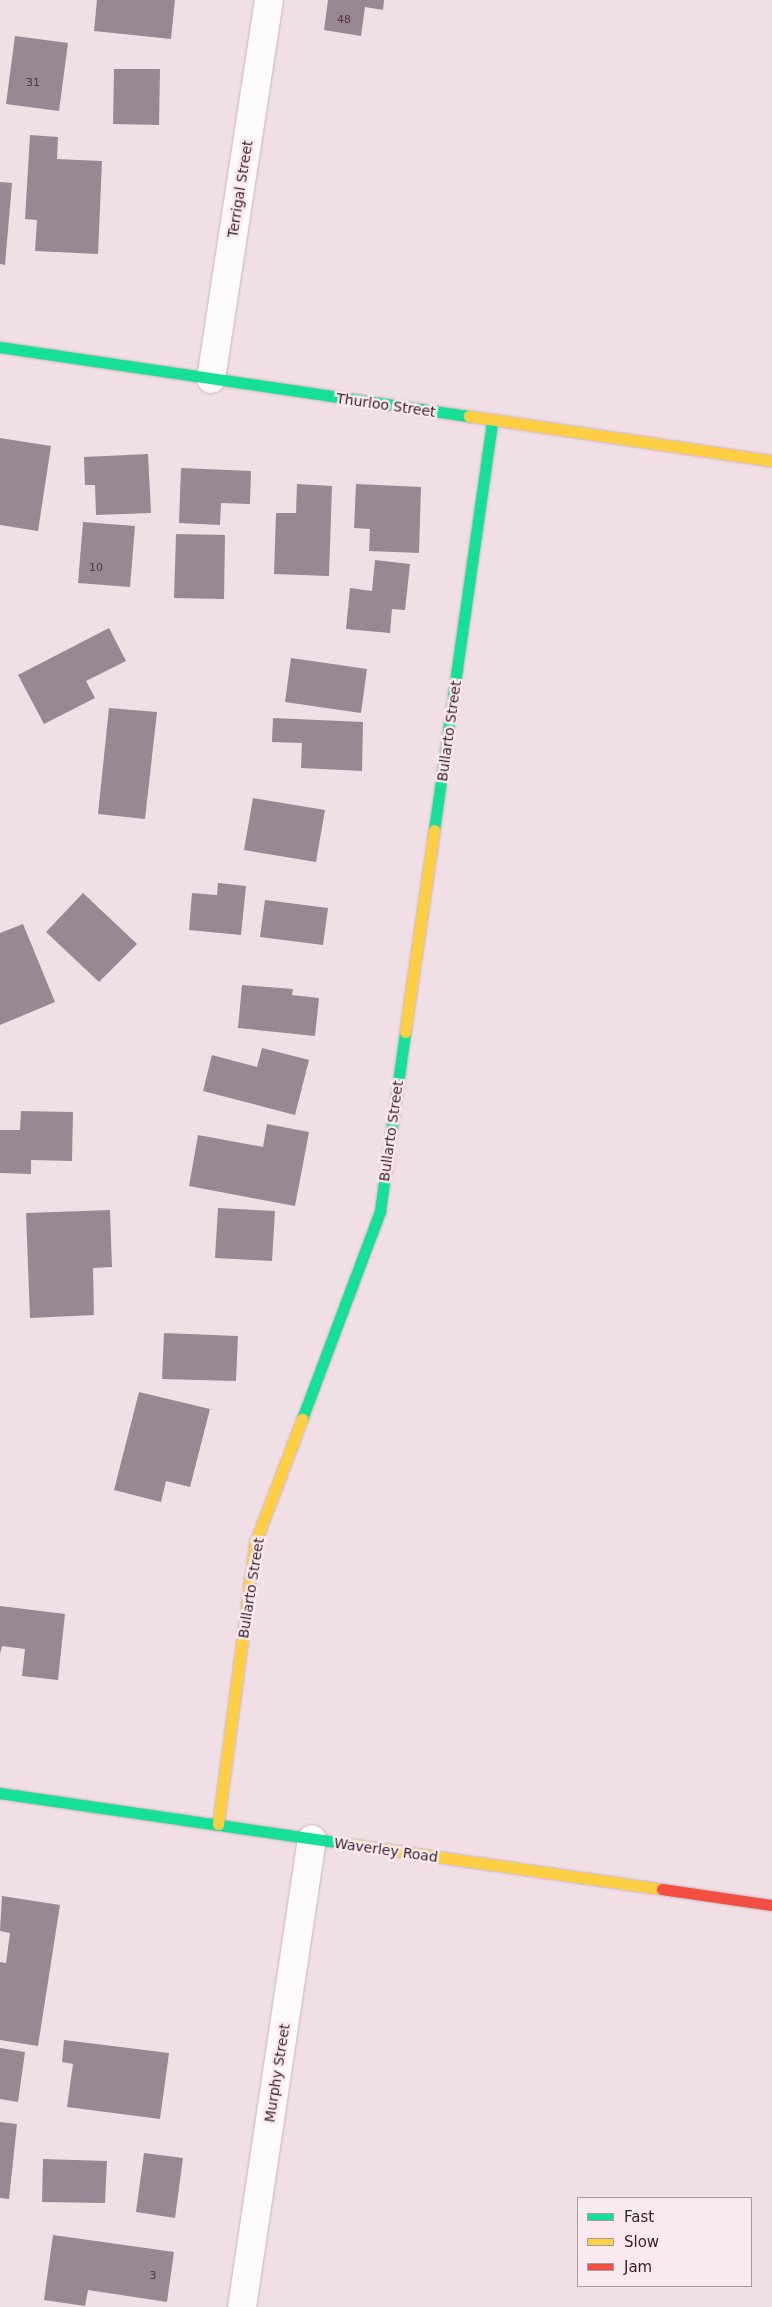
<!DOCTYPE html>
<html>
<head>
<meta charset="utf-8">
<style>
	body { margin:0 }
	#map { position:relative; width:772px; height:2307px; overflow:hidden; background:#f0dfe5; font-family:"DejaVu Sans",sans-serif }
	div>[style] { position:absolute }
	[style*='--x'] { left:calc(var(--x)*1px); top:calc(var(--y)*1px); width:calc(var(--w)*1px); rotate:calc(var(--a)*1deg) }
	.building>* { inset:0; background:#998893 }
	.roads { filter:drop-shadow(0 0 1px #cab4bd) drop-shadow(0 0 1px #cab4bd) }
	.street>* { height:28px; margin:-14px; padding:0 14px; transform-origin:14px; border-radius:14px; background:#fdfafb }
	.fast>* { height:11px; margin:-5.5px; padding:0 5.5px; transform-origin:5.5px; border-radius:5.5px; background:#16e098 }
	.slow>* { height:11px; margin:-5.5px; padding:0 5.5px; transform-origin:5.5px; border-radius:5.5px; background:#ffcf43 }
	.jam>* { height:11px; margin:-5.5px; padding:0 5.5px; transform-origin:5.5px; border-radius:5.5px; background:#f24e42 }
	span { translate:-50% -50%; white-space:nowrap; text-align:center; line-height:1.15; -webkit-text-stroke:5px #faeaf0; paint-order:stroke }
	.number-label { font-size:11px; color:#503743 }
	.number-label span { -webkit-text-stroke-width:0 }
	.street-label { font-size:14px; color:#371c28 }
	.legend { position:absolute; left:577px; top:2197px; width:175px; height:90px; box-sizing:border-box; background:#faeaf0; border:1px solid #ac98a0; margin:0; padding:6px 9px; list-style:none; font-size:15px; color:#371c28 }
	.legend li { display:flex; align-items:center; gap:10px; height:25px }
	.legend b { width:25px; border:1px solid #ac98a0 }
</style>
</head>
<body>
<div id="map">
	<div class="building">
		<i style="clip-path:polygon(97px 0,175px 0,171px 39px,94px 31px)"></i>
		<i style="clip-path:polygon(328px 0,384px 0,383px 10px,365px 7px,361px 36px,324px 30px)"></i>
		<i style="clip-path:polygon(15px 36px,68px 43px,59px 111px,6px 104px)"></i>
		<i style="clip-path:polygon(114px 69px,160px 69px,159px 125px,113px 124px)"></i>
		<i style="clip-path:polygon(30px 135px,58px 137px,57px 159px,102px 161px,98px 254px,35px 251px,37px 220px,25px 219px)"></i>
		<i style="clip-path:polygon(0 182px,12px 183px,5px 265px,0 264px)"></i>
		<i style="clip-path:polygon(0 438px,51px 446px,38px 531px,0 525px)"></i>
		<i style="clip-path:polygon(148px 454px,151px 513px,96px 515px,95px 485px,85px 485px,84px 457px)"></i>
		<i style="clip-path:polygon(181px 468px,251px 471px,250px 504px,221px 503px,220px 525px,179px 523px)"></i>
		<i style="clip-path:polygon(297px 484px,332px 486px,329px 576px,274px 574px,276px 513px,296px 513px)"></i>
		<i style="clip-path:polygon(356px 484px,421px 487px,419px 553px,369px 551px,370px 529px,354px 528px)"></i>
		<i style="clip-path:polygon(83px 522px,135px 526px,130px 587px,78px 583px)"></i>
		<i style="clip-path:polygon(176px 534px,225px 535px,224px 599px,174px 598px)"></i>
		<i style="clip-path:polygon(375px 560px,410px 564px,405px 610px,392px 609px,390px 633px,346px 629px,350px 588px,372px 591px)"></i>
		<i style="clip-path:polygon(109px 628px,126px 661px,86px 681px,95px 698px,44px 724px,18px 675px)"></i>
		<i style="clip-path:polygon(291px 658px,367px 669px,361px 713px,285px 702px)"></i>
		<i style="clip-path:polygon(109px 708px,157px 712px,145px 819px,98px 814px)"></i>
		<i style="clip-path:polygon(273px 718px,363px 722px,362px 771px,301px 768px,302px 743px,272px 742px)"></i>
		<i style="clip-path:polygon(253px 798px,325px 810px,316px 862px,244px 850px)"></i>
		<i style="clip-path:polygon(218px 883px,246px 886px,241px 935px,189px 930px,192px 893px,217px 895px)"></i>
		<i style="clip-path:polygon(83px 893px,137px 944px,99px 982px,46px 932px)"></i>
		<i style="clip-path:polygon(265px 900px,328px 908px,323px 945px,260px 937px)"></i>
		<i style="clip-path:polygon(23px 924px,55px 1002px,0 1025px,0 933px)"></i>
		<i style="clip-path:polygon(242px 985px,293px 989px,292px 995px,319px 998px,315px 1036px,238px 1028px)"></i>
		<i style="clip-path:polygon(262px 1048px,309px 1060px,295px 1115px,203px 1091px,212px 1055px,257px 1067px)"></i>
		<i style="clip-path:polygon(21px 1111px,73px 1112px,72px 1161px,31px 1160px,31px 1174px,0 1173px,0 1130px,20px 1130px)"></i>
		<i style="clip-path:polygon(267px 1124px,309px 1132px,295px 1206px,189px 1186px,198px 1135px,263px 1147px)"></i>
		<i style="clip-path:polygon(218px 1208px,275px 1211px,272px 1261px,215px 1258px)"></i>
		<i style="clip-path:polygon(110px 1210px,112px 1267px,93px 1268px,94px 1315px,30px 1318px,26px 1213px)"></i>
		<i style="clip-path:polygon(164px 1333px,238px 1336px,236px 1381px,162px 1379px)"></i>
		<i style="clip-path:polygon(139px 1392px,210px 1409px,190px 1487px,166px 1481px,161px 1502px,114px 1490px)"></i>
		<i style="clip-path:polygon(0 1606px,65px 1614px,58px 1680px,22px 1676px,25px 1649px,2px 1646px,0 1654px)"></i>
		<i style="clip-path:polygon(2px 1896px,60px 1905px,38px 2046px,0 2040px,0 1962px,6px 1963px,10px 1933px,0 1931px)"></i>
		<i style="clip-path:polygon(64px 2040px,169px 2053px,160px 2119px,67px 2107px,73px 2064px,62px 2062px)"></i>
		<i style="clip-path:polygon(0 2048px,25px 2052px,18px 2102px,0 2099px)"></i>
		<i style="clip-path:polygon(0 2122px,17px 2124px,9px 2199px,0 2198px)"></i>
		<i style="clip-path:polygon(144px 2153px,183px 2158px,175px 2218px,136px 2212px)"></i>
		<i style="clip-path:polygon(43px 2159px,107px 2161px,105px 2203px,42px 2202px)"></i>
		<i style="clip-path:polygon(53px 2235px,174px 2252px,167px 2302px,88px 2290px,85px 2306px,44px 2300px)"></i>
	</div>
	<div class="roads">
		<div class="street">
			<i style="--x:211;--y:379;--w:383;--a:-81.3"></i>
			<i style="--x:242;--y:2307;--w:473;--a:-81.5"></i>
		</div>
		<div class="fast">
			<i style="--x:0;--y:347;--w:474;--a:8.4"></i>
			<i style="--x:434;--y:830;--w:414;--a:-81.9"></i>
			<i style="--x:302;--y:1419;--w:222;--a:-69.4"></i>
			<i style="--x:380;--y:1211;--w:181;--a:-82"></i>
			<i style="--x:0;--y:1793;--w:346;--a:8.3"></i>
		</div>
		<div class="slow">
			<i style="--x:469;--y:416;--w:306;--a:8.4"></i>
			<i style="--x:405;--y:1032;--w:204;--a:-81.8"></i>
			<i style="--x:218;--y:1824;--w:283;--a:-82.5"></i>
			<i style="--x:255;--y:1543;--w:133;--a:-69.2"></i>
			<i style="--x:342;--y:1843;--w:323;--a:8.2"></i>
		</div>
		<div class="jam">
			<i style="--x:662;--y:1889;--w:111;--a:8.3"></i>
		</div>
	</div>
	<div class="number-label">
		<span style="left:344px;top:20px">48</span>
		<span style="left:33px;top:83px">31</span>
		<span style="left:96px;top:568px">10</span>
		<span style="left:153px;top:2276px">3</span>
	</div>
	<div class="street-label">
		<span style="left:240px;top:189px;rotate:-81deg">Terrigal Street</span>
		<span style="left:386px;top:405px;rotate:8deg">Thurloo Street</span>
		<span style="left:449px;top:731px;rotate:-82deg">Bullarto Street</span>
		<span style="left:391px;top:1131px;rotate:-82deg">Bullarto Street</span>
		<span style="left:251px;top:1588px;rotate:-81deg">Bullarto Street</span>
		<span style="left:386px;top:1850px;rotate:8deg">Waverley Road</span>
		<span style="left:277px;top:2073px;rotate:-81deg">Murphy Street</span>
	</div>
	<ul class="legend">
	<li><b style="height:6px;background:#16e098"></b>Fast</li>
	<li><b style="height:6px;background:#ffcf43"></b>Slow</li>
	<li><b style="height:6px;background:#f24e42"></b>Jam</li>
	</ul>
</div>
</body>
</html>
